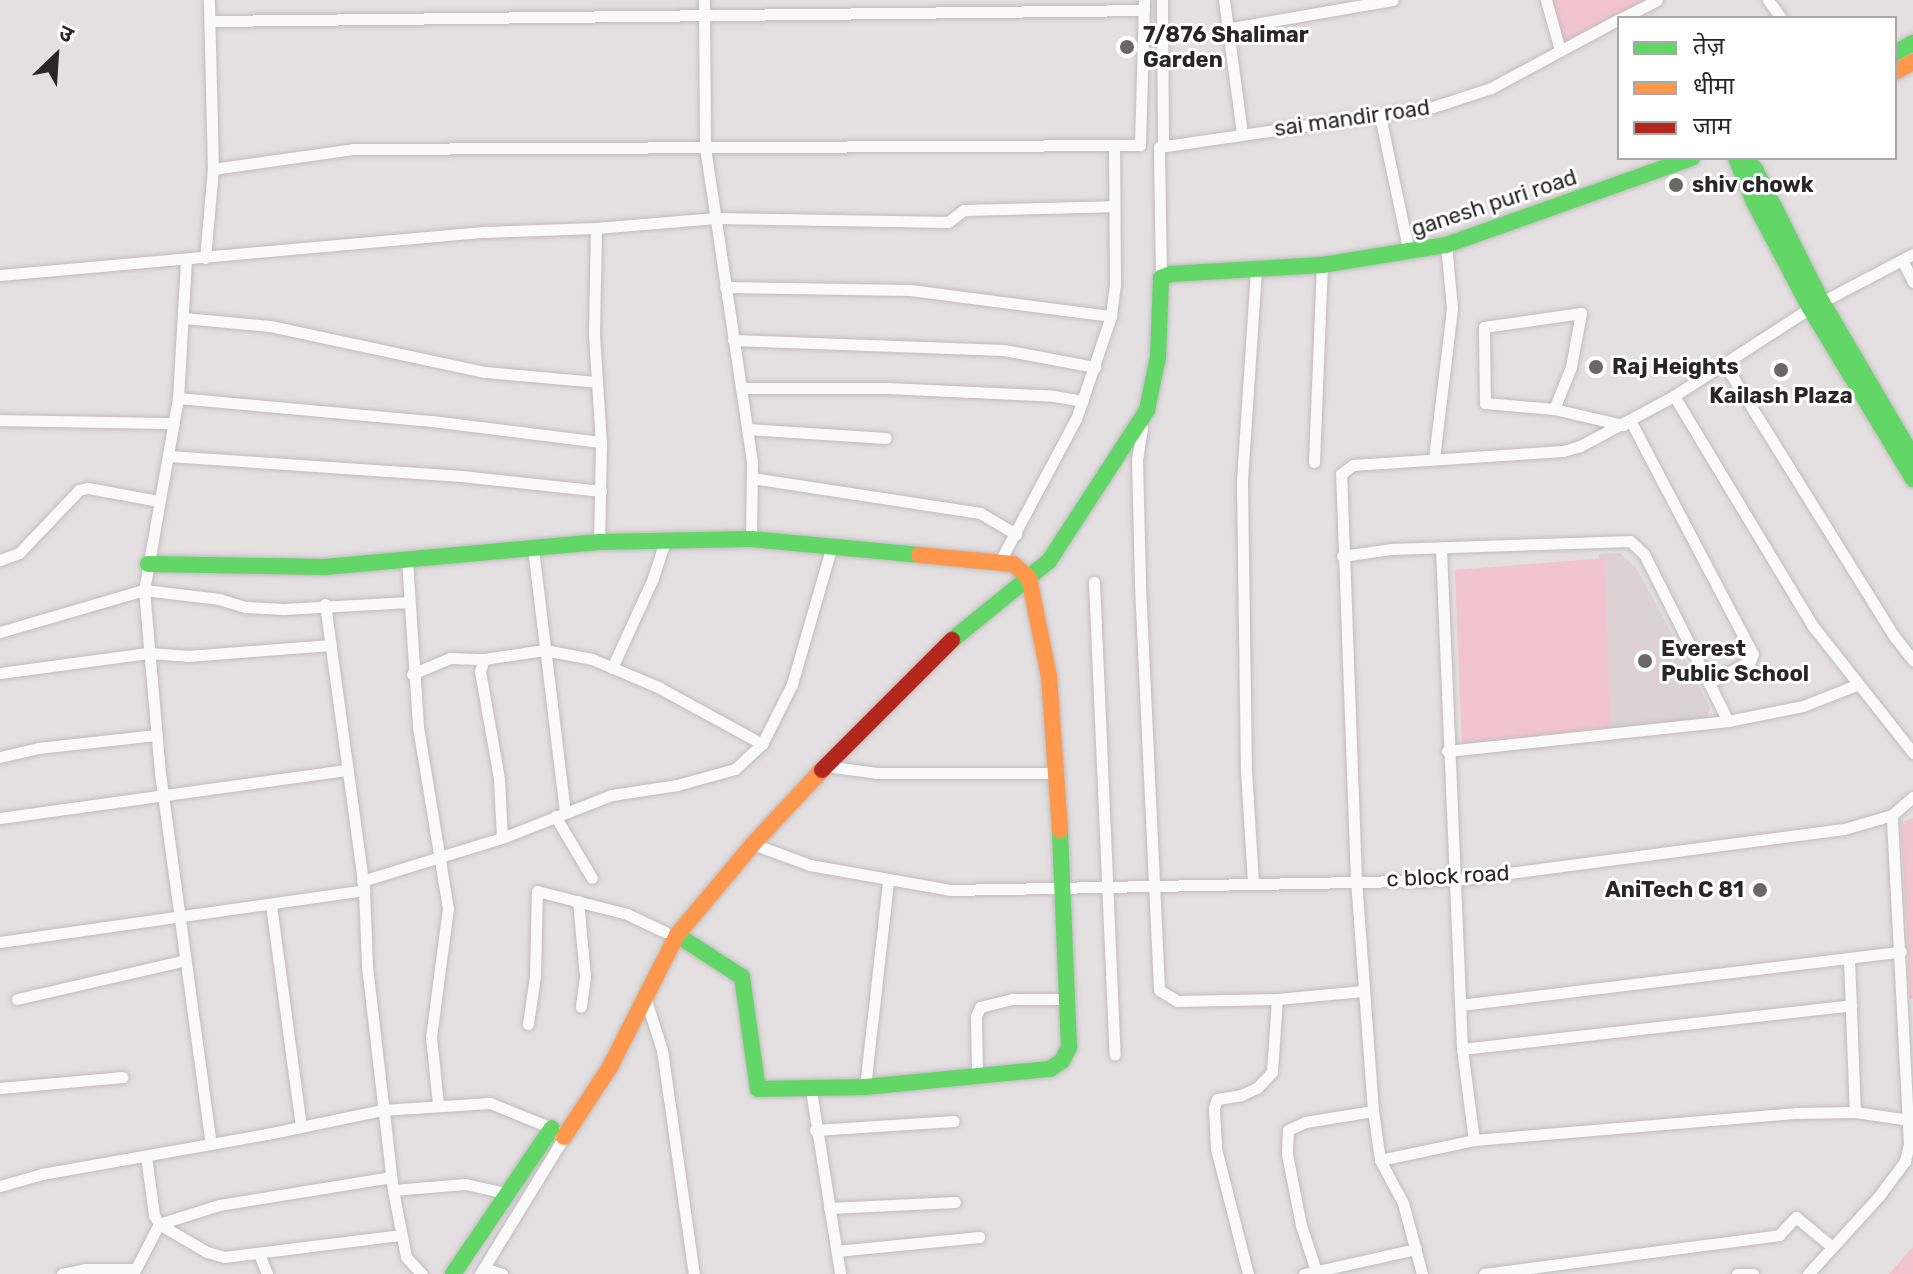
<!DOCTYPE html>
<html>
<head>
<meta charset="utf-8">
<style>
	body { margin:0 }
	#map { position:relative; width:1913px; height:1274px; overflow:hidden; background:#e4dfe1; font-family:Rubik,"Noto Sans Devanagari",sans-serif }
	div>[style] { position:absolute }
	[style*='--x'] { left:calc(var(--x)*1px); top:calc(var(--y)*1px); width:calc(var(--w)*1px); rotate:calc(var(--a)*1deg) }
	.built>* { inset:0; background:#dcd1d4 }
	.green>* { inset:0; background:#f2c4d2 }
	.roads { filter:drop-shadow(0 0 2px #bfbcbd) drop-shadow(0 0 2px #bfbcbd) }
	.street>* { height:11px; margin:-5.5px; padding:0 5.5px; transform-origin:5.5px; border-radius:5.5px; background:#fbfafa }
	.fast>* { height:16px; margin:-8px; padding:0 8px; transform-origin:8px; border-radius:8px; background:#63d668 }
	.slow>* { height:16px; margin:-8px; padding:0 8px; transform-origin:8px; border-radius:8px; background:#ff974d }
	.jam>* { height:16px; margin:-8px; padding:0 8px; transform-origin:8px; border-radius:8px; background:#b3261e }
	.dots>* { width:22px; height:22px; translate:-50% -50%; box-sizing:border-box; border:4px solid #fff; border-radius:50% }
	span { translate:-50% -50%; white-space:nowrap; text-align:center; line-height:1.15; -webkit-text-stroke:6px #fff; paint-order:stroke }
	.poi-label { font-size:22px; color:#282626; font-weight:700 }
	.left { translate:0 -50%; text-align:left }
	.right { translate:-100% -50%; text-align:right }
	.street-label { font-size:22px; color:#282626 }
	.legend { position:absolute; left:1617px; top:16px; width:280px; height:144px; box-sizing:border-box; background:#fff; border:2px solid #a9a8a8; margin:0; padding:10px 14px; list-style:none; font-size:24px; color:#282626 }
	.legend li { display:flex; align-items:center; gap:16px; height:40px }
	.legend b { width:40px; border:2px solid #a9a8a8 }
	.north { position:absolute; left:16px; top:16px; width:80px; height:80px; -webkit-text-stroke:6px #fff; paint-order:stroke; rotate:25deg; font-size:22px; font-weight:700; line-height:32px; text-align:center; color:#282626 }
	.north::after { content:''; display:block; margin:auto; width:28px; height:36px; background:#282626; clip-path:polygon(50% 0,100% 100%,50% 72%,0 100%) }
</style>
</head>
<body>
<div id="map">
	<div class="built">
		<i style="clip-path:polygon(1620px 553px,1636px 568px,1662px 615px,1710px 708px,1707px 717px,1607px 730px,1599px 554px)"></i>
	</div>
	<div class="green">
		<i style="clip-path:polygon(1546px 0,1657px 0,1560px 50px)"></i>
		<i style="clip-path:polygon(1605px 558px,1610px 732px,1538px 750px,1462px 749px,1455px 570px)"></i>
		<i style="clip-path:polygon(1913px 818px,1913px 999px,1910px 999px,1901px 822px)"></i>
		<i style="clip-path:polygon(1913px 1247px,1913px 1274px,1889px 1274px)"></i>
	</div>
	<div class="roads">
		<div class="street">
			<i style="--x:704;--y:0;--w:147;--a:89.6"></i>
			<i style="--x:705;--y:147;--w:318;--a:81.5"></i>
			<i style="--x:752;--y:462;--w:77;--a:90.7"></i>
			<i style="--x:1162;--y:0;--w:145;--a:89.6"></i>
			<i style="--x:1224;--y:0;--w:134;--a:82.3"></i>
			<i style="--x:1546;--y:0;--w:52;--a:74.4"></i>
			<i style="--x:1768;--y:0;--w:22;--a:54"></i>
			<i style="--x:1622;--y:18;--w:39;--a:-27"></i>
			<i style="--x:210;--y:21;--w:934;--a:-0.67"></i>
			<i style="--x:1226;--y:29;--w:169;--a:-9.9"></i>
			<i style="--x:1380;--y:116;--w:140;--a:78"></i>
			<i style="--x:213;--y:169;--w:141;--a:-8.1"></i>
			<i style="--x:353;--y:149;--w:787;--a:-0.29"></i>
			<i style="--x:1140;--y:145;--w:145;--a:-88.4"></i>
			<i style="--x:596;--y:228;--w:107;--a:91.1"></i>
			<i style="--x:594;--y:335;--w:107;--a:86.3"></i>
			<i style="--x:601;--y:442;--w:100;--a:91.1"></i>
			<i style="--x:205;--y:258;--w:89;--a:-84.9"></i>
			<i style="--x:213;--y:169;--w:169;--a:-91.4"></i>
			<i style="--x:186;--y:260;--w:138;--a:93.3"></i>
			<i style="--x:178;--y:398;--w:195;--a:100"></i>
			<i style="--x:144;--y:590;--w:184;--a:85"></i>
			<i style="--x:160;--y:773;--w:374;--a:82.2"></i>
			<i style="--x:1902;--y:260;--w:25;--a:63"></i>
			<i style="--x:0;--y:275;--w:488;--a:-5.1"></i>
			<i style="--x:486;--y:232;--w:110;--a:-2.1"></i>
			<i style="--x:596;--y:228;--w:120;--a:-4.8"></i>
			<i style="--x:716;--y:218;--w:232;--a:1"></i>
			<i style="--x:948;--y:222;--w:20;--a:-37"></i>
			<i style="--x:964;--y:210;--w:150;--a:-1.5"></i>
			<i style="--x:1161;--y:278;--w:131;--a:-90.9"></i>
			<i style="--x:1159;--y:147;--w:277;--a:-8.3"></i>
			<i style="--x:1433;--y:107;--w:61;--a:-18.1"></i>
			<i style="--x:1491;--y:88;--w:145;--a:-28.3"></i>
			<i style="--x:725;--y:287;--w:185;--a:0.9"></i>
			<i style="--x:910;--y:290;--w:203;--a:7.4"></i>
			<i style="--x:184;--y:318;--w:86;--a:5.3"></i>
			<i style="--x:270;--y:326;--w:220;--a:12.1"></i>
			<i style="--x:485;--y:372;--w:111;--a:5.1"></i>
			<i style="--x:733;--y:340;--w:271;--a:2.1"></i>
			<i style="--x:1004;--y:350;--w:93;--a:10.6"></i>
			<i style="--x:1724;--y:363;--w:322;--a:58.1"></i>
			<i style="--x:1894;--y:636;--w:31;--a:52"></i>
			<i style="--x:741;--y:388;--w:146;--a:0"></i>
			<i style="--x:887;--y:388;--w:167;--a:2.7"></i>
			<i style="--x:1054;--y:396;--w:29;--a:10"></i>
			<i style="--x:1674;--y:396;--w:267;--a:58.9"></i>
			<i style="--x:1812;--y:625;--w:163;--a:51.7"></i>
			<i style="--x:178;--y:398;--w:255;--a:5.2"></i>
			<i style="--x:432;--y:421;--w:170;--a:7.1"></i>
			<i style="--x:1554;--y:409;--w:69;--a:-175"></i>
			<i style="--x:1485;--y:403;--w:76;--a:-90.8"></i>
			<i style="--x:1484;--y:327;--w:98;--a:-8.2"></i>
			<i style="--x:1581;--y:313;--w:55;--a:100.5"></i>
			<i style="--x:1571;--y:367;--w:45;--a:112"></i>
			<i style="--x:1554;--y:409;--w:71;--a:13.1"></i>
			<i style="--x:0;--y:420;--w:174;--a:1"></i>
			<i style="--x:1631;--y:422;--w:262;--a:62.3"></i>
			<i style="--x:1753;--y:654;--w:8;--a:113"></i>
			<i style="--x:1750;--y:661;--w:47;--a:151.8"></i>
			<i style="--x:1142;--y:428;--w:31;--a:99"></i>
			<i style="--x:1137;--y:459;--w:127;--a:88.6"></i>
			<i style="--x:1140;--y:586;--w:404;--a:87.3"></i>
			<i style="--x:1159;--y:990;--w:21;--a:31"></i>
			<i style="--x:1177;--y:1001;--w:100;--a:-1.1"></i>
			<i style="--x:1277;--y:999;--w:86;--a:-5.3"></i>
			<i style="--x:747;--y:429;--w:139;--a:3.7"></i>
			<i style="--x:169;--y:456;--w:293;--a:3.9"></i>
			<i style="--x:461;--y:476;--w:141;--a:6.1"></i>
			<i style="--x:1434;--y:459;--w:152;--a:-83.2"></i>
			<i style="--x:1452;--y:308;--w:63;--a:-95.4"></i>
			<i style="--x:1314;--y:462;--w:197;--a:-87.7"></i>
			<i style="--x:752;--y:478;--w:231;--a:8.7"></i>
			<i style="--x:980;--y:513;--w:42;--a:30.3"></i>
			<i style="--x:533;--y:548;--w:265;--a:83.1"></i>
			<i style="--x:1441;--y:548;--w:501;--a:87.6"></i>
			<i style="--x:1462;--y:1049;--w:92;--a:82.5"></i>
			<i style="--x:1342;--y:556;--w:49;--a:-8.1"></i>
			<i style="--x:1391;--y:549;--w:239;--a:-1.9"></i>
			<i style="--x:1630;--y:541;--w:19;--a:43"></i>
			<i style="--x:1644;--y:554;--w:187;--a:63.3"></i>
			<i style="--x:0;--y:560;--w:20;--a:-20"></i>
			<i style="--x:19;--y:553;--w:87;--a:-46.4"></i>
			<i style="--x:79;--y:490;--w:9;--a:-13"></i>
			<i style="--x:88;--y:488;--w:71;--a:10.5"></i>
			<i style="--x:407;--y:560;--w:167;--a:86.2"></i>
			<i style="--x:418;--y:727;--w:183;--a:80.6"></i>
			<i style="--x:448;--y:908;--w:130;--a:97.5"></i>
			<i style="--x:431;--y:1037;--w:67;--a:84"></i>
			<i style="--x:999;--y:563;--w:163;--a:-61.9"></i>
			<i style="--x:1076;--y:419;--w:109;--a:-71.2"></i>
			<i style="--x:1111;--y:316;--w:31;--a:-83"></i>
			<i style="--x:1115;--y:285;--w:140;--a:-90.4"></i>
			<i style="--x:1094;--y:582;--w:473;--a:87.5"></i>
			<i style="--x:325;--y:604;--w:289;--a:82.2"></i>
			<i style="--x:364;--y:890;--w:76;--a:87.7"></i>
			<i style="--x:367;--y:966;--w:226;--a:83.4"></i>
			<i style="--x:393;--y:1190;--w:68;--a:79"></i>
			<i style="--x:406;--y:1257;--w:23;--a:47"></i>
			<i style="--x:0;--y:632;--w:150;--a:-16.3"></i>
			<i style="--x:144;--y:590;--w:76;--a:6.8"></i>
			<i style="--x:219;--y:599;--w:28;--a:17"></i>
			<i style="--x:246;--y:607;--w:38;--a:3"></i>
			<i style="--x:284;--y:609;--w:125;--a:-3.2"></i>
			<i style="--x:484;--y:659;--w:13;--a:108"></i>
			<i style="--x:480;--y:671;--w:110;--a:80"></i>
			<i style="--x:499;--y:779;--w:59;--a:87.1"></i>
			<i style="--x:612;--y:668;--w:99;--a:-65.5"></i>
			<i style="--x:653;--y:578;--w:39;--a:-72"></i>
			<i style="--x:0;--y:673;--w:149;--a:-7.7"></i>
			<i style="--x:148;--y:653;--w:39;--a:4"></i>
			<i style="--x:187;--y:656;--w:144;--a:-4.4"></i>
			<i style="--x:412;--y:674;--w:41;--a:-22.8"></i>
			<i style="--x:450;--y:658;--w:34;--a:2"></i>
			<i style="--x:484;--y:659;--w:61;--a:-8.5"></i>
			<i style="--x:544;--y:650;--w:49;--a:10.6"></i>
			<i style="--x:592;--y:659;--w:72;--a:23"></i>
			<i style="--x:658;--y:687;--w:119;--a:28.7"></i>
			<i style="--x:1447;--y:751;--w:283;--a:-6.1"></i>
			<i style="--x:1728;--y:721;--w:76;--a:-11.3"></i>
			<i style="--x:1803;--y:706;--w:57;--a:-21.6"></i>
			<i style="--x:0;--y:757;--w:39;--a:-13"></i>
			<i style="--x:38;--y:748;--w:119;--a:-6.3"></i>
			<i style="--x:826;--y:766;--w:51;--a:7.8"></i>
			<i style="--x:877;--y:773;--w:178;--a:0"></i>
			<i style="--x:555;--y:816;--w:72;--a:59.2"></i>
			<i style="--x:0;--y:818;--w:351;--a:-7.9"></i>
			<i style="--x:753;--y:844;--w:61;--a:20.2"></i>
			<i style="--x:810;--y:865;--w:142;--a:10.1"></i>
			<i style="--x:950;--y:890;--w:506;--a:-1.13"></i>
			<i style="--x:1456;--y:880;--w:391;--a:-7.5"></i>
			<i style="--x:1844;--y:829;--w:50;--a:-16.3"></i>
			<i style="--x:1892;--y:815;--w:28;--a:-41"></i>
			<i style="--x:362;--y:881;--w:146;--a:-17.1"></i>
			<i style="--x:502;--y:838;--w:118;--a:-21.4"></i>
			<i style="--x:612;--y:795;--w:66;--a:-8.7"></i>
			<i style="--x:677;--y:785;--w:60;--a:-15.4"></i>
			<i style="--x:735;--y:769;--w:37;--a:-43"></i>
			<i style="--x:762;--y:744;--w:67;--a:-63.4"></i>
			<i style="--x:792;--y:684;--w:145;--a:-73.9"></i>
			<i style="--x:1253;--y:882;--w:110;--a:-93.6"></i>
			<i style="--x:1246;--y:772;--w:292;--a:-90.8"></i>
			<i style="--x:1242;--y:480;--w:211;--a:-86.2"></i>
			<i style="--x:578;--y:901;--w:76;--a:84.7"></i>
			<i style="--x:585;--y:977;--w:30;--a:98"></i>
			<i style="--x:271;--y:905;--w:224;--a:82.3"></i>
			<i style="--x:0;--y:942;--w:368;--a:-8.1"></i>
			<i style="--x:1849;--y:959;--w:153;--a:87.8"></i>
			<i style="--x:645;--y:997;--w:56;--a:72.2"></i>
			<i style="--x:662;--y:1050;--w:226;--a:81.9"></i>
			<i style="--x:17;--y:999;--w:173;--a:-13"></i>
			<i style="--x:1460;--y:1005;--w:444;--a:-6.9"></i>
			<i style="--x:528;--y:1024;--w:49;--a:-81.7"></i>
			<i style="--x:535;--y:976;--w:85;--a:-88.7"></i>
			<i style="--x:537;--y:891;--w:93;--a:14.3"></i>
			<i style="--x:627;--y:914;--w:42;--a:25.3"></i>
			<i style="--x:1462;--y:1049;--w:392;--a:-6.4"></i>
			<i style="--x:977;--y:1077;--w:61;--a:-90.9"></i>
			<i style="--x:976;--y:1016;--w:10;--a:-66"></i>
			<i style="--x:980;--y:1007;--w:34;--a:-14"></i>
			<i style="--x:1013;--y:999;--w:53;--a:0"></i>
			<i style="--x:865;--y:1087;--w:207;--a:-83.6"></i>
			<i style="--x:0;--y:1088;--w:123;--a:-5.1"></i>
			<i style="--x:811;--y:1090;--w:186;--a:81"></i>
			<i style="--x:815;--y:1130;--w:139;--a:-3.7"></i>
			<i style="--x:146;--y:1156;--w:60;--a:82.3"></i>
			<i style="--x:154;--y:1215;--w:10;--a:61"></i>
			<i style="--x:159;--y:1224;--w:56;--a:30.3"></i>
			<i style="--x:207;--y:1252;--w:18;--a:16"></i>
			<i style="--x:224;--y:1257;--w:177;--a:-7.1"></i>
			<i style="--x:1380;--y:1160;--w:96;--a:-12"></i>
			<i style="--x:1474;--y:1140;--w:324;--a:-4.8"></i>
			<i style="--x:1797;--y:1113;--w:58;--a:-1"></i>
			<i style="--x:1855;--y:1112;--w:56;--a:8.3"></i>
			<i style="--x:0;--y:1186;--w:44;--a:-15.9"></i>
			<i style="--x:42;--y:1174;--w:229;--a:-10.1"></i>
			<i style="--x:267;--y:1134;--w:117;--a:-11.8"></i>
			<i style="--x:382;--y:1110;--w:108;--a:-3.7"></i>
			<i style="--x:490;--y:1103;--w:67;--a:22"></i>
			<i style="--x:552;--y:1128;--w:15;--a:37"></i>
			<i style="--x:564;--y:1137;--w:161;--a:121.5"></i>
			<i style="--x:393;--y:1190;--w:72;--a:-4.8"></i>
			<i style="--x:465;--y:1184;--w:42;--a:12.4"></i>
			<i style="--x:829;--y:1208;--w:126;--a:-2.7"></i>
			<i style="--x:837;--y:1251;--w:143;--a:-5.6"></i>
			<i style="--x:259;--y:1254;--w:22;--a:68"></i>
			<i style="--x:484;--y:1268;--w:19;--a:18"></i>
			<i style="--x:62;--y:1274;--w:24;--a:-12"></i>
			<i style="--x:85;--y:1269;--w:50;--a:0"></i>
			<i style="--x:133;--y:1274;--w:56;--a:-62.5"></i>
			<i style="--x:159;--y:1224;--w:63;--a:-17.6"></i>
			<i style="--x:219;--y:1205;--w:174;--a:-9.2"></i>
			<i style="--x:1248;--y:1274;--w:130;--a:-104.3"></i>
			<i style="--x:1216;--y:1148;--w:40;--a:-92.9"></i>
			<i style="--x:1214;--y:1108;--w:9;--a:-72"></i>
			<i style="--x:1217;--y:1099;--w:24;--a:-9"></i>
			<i style="--x:1241;--y:1095;--w:17;--a:-24"></i>
			<i style="--x:1257;--y:1088;--w:22;--a:-47"></i>
			<i style="--x:1272;--y:1072;--w:73;--a:-86.1"></i>
			<i style="--x:1304;--y:1274;--w:115;--a:-12.6"></i>
			<i style="--x:1317;--y:1274;--w:52;--a:-108.1"></i>
			<i style="--x:1301;--y:1225;--w:72;--a:-101.2"></i>
			<i style="--x:1287;--y:1154;--w:24;--a:-88"></i>
			<i style="--x:1288;--y:1130;--w:19;--a:-25"></i>
			<i style="--x:1305;--y:1122;--w:69;--a:-9.2"></i>
			<i style="--x:1422;--y:1274;--w:73;--a:-105"></i>
			<i style="--x:1403;--y:1203;--w:49;--a:-118.1"></i>
			<i style="--x:1380;--y:1160;--w:49;--a:-98.1"></i>
			<i style="--x:1373;--y:1111;--w:232;--a:-94.2"></i>
			<i style="--x:1356;--y:880;--w:406;--a:-92.1"></i>
			<i style="--x:1341;--y:474;--w:15;--a:-37"></i>
			<i style="--x:1353;--y:465;--w:210;--a:-3.8"></i>
			<i style="--x:1563;--y:451;--w:18;--a:-16"></i>
			<i style="--x:1580;--y:446;--w:106;--a:-28"></i>
			<i style="--x:1674;--y:396;--w:162;--a:-32.9"></i>
			<i style="--x:1810;--y:308;--w:116;--a:-27.7"></i>
			<i style="--x:1484;--y:1274;--w:298;--a:-7.5"></i>
			<i style="--x:1779;--y:1235;--w:25;--a:-47"></i>
			<i style="--x:1796;--y:1217;--w:47;--a:39.8"></i>
			<i style="--x:1737;--y:1274;--w:16;--a:0"></i>
			<i style="--x:1808;--y:1274;--w:105;--a:-47.7"></i>
			<i style="--x:1879;--y:1196;--w:44;--a:-53.4"></i>
			<i style="--x:1905;--y:1161;--w:17;--a:-77"></i>
			<i style="--x:1909;--y:1144;--w:329;--a:-93"></i>
		</div>
		<div class="fast">
			<i style="--x:1895;--y:53;--w:21;--a:-29"></i>
			<i style="--x:1736;--y:158;--w:48;--a:67.8"></i>
			<i style="--x:1754;--y:202;--w:120;--a:62.2"></i>
			<i style="--x:1810;--y:308;--w:200;--a:58.9"></i>
			<i style="--x:1743;--y:158;--w:16;--a:43"></i>
			<i style="--x:1755;--y:169;--w:149;--a:63.3"></i>
			<i style="--x:1822;--y:302;--w:180;--a:59.6"></i>
			<i style="--x:148;--y:564;--w:177;--a:1"></i>
			<i style="--x:325;--y:567;--w:275;--a:-5.2"></i>
			<i style="--x:599;--y:542;--w:152;--a:-1.1"></i>
			<i style="--x:751;--y:539;--w:169;--a:5.4"></i>
			<i style="--x:952;--y:640;--w:125;--a:-39.2"></i>
			<i style="--x:1049;--y:561;--w:180;--a:-57"></i>
			<i style="--x:1147;--y:410;--w:54;--a:-78.3"></i>
			<i style="--x:1158;--y:357;--w:79;--a:-87.8"></i>
			<i style="--x:1161;--y:278;--w:11;--a:-22"></i>
			<i style="--x:1171;--y:274;--w:151;--a:-3.4"></i>
			<i style="--x:1322;--y:265;--w:126;--a:-9.2"></i>
			<i style="--x:1446;--y:245;--w:261;--a:-19.5"></i>
			<i style="--x:677;--y:935;--w:77;--a:32.9"></i>
			<i style="--x:742;--y:977;--w:113;--a:81.9"></i>
			<i style="--x:758;--y:1089;--w:107;--a:-1.1"></i>
			<i style="--x:865;--y:1087;--w:186;--a:-5.6"></i>
			<i style="--x:1050;--y:1069;--w:14;--a:-34"></i>
			<i style="--x:1062;--y:1061;--w:16;--a:-63"></i>
			<i style="--x:1069;--y:1047;--w:216;--a:-92.4"></i>
			<i style="--x:453;--y:1274;--w:176;--a:-55.9"></i>
		</div>
		<div class="slow">
			<i style="--x:1895;--y:72;--w:21;--a:-29"></i>
			<i style="--x:919;--y:555;--w:94;--a:5.5"></i>
			<i style="--x:1013;--y:564;--w:21;--a:41"></i>
			<i style="--x:1029;--y:578;--w:100;--a:78.5"></i>
			<i style="--x:1049;--y:676;--w:155;--a:85.9"></i>
			<i style="--x:564;--y:1137;--w:84;--a:-56.7"></i>
			<i style="--x:610;--y:1067;--w:148;--a:-63.1"></i>
			<i style="--x:677;--y:935;--w:119;--a:-50.1"></i>
			<i style="--x:753;--y:844;--w:101;--a:-47"></i>
		</div>
		<div class="jam">
			<i style="--x:822;--y:770;--w:184;--a:-45"></i>
		</div>
	</div>
	<div class="dots">
		<i style="left:1127px;top:47px;background:#6a6767"></i>
		<i style="left:1676px;top:185px;background:#6a6767"></i>
		<i style="left:1596px;top:367px;background:#6a6767"></i>
		<i style="left:1781px;top:370px;background:#6a6767"></i>
		<i style="left:1645px;top:661px;background:#6a6767"></i>
		<i style="left:1760px;top:890px;background:#6a6767"></i>
	</div>
	<div class="poi-label">
		<span class="left" style="left:1143px;top:47px">7/876 Shalimar<br>Garden</span>
		<span class="left" style="left:1692px;top:185px">shiv chowk</span>
		<span class="left" style="left:1612px;top:367px">Raj Heights</span>
		<span style="left:1781px;top:396px">Kailash Plaza</span>
		<span class="left" style="left:1661px;top:661px">Everest<br>Public School</span>
		<span class="right" style="left:1744px;top:890px">AniTech C 81</span>
	</div>
	<div class="street-label">
		<span style="left:1352px;top:118px;rotate:-8deg">sai mandir road</span>
		<span style="left:1494px;top:203px;rotate:-18deg">ganesh puri road</span>
		<span style="left:1448px;top:876px;rotate:-3deg">c block road</span>
	</div>
	<ul class="legend">
	<li><b style="height:10px;background:#63d668"></b>तेज़</li>
	<li><b style="height:10px;background:#ff974d"></b>धीमा</li>
	<li><b style="height:10px;background:#b3261e"></b>जाम</li>
	</ul>
	<div class="north">उ</div>
</div>
</body>
</html>
